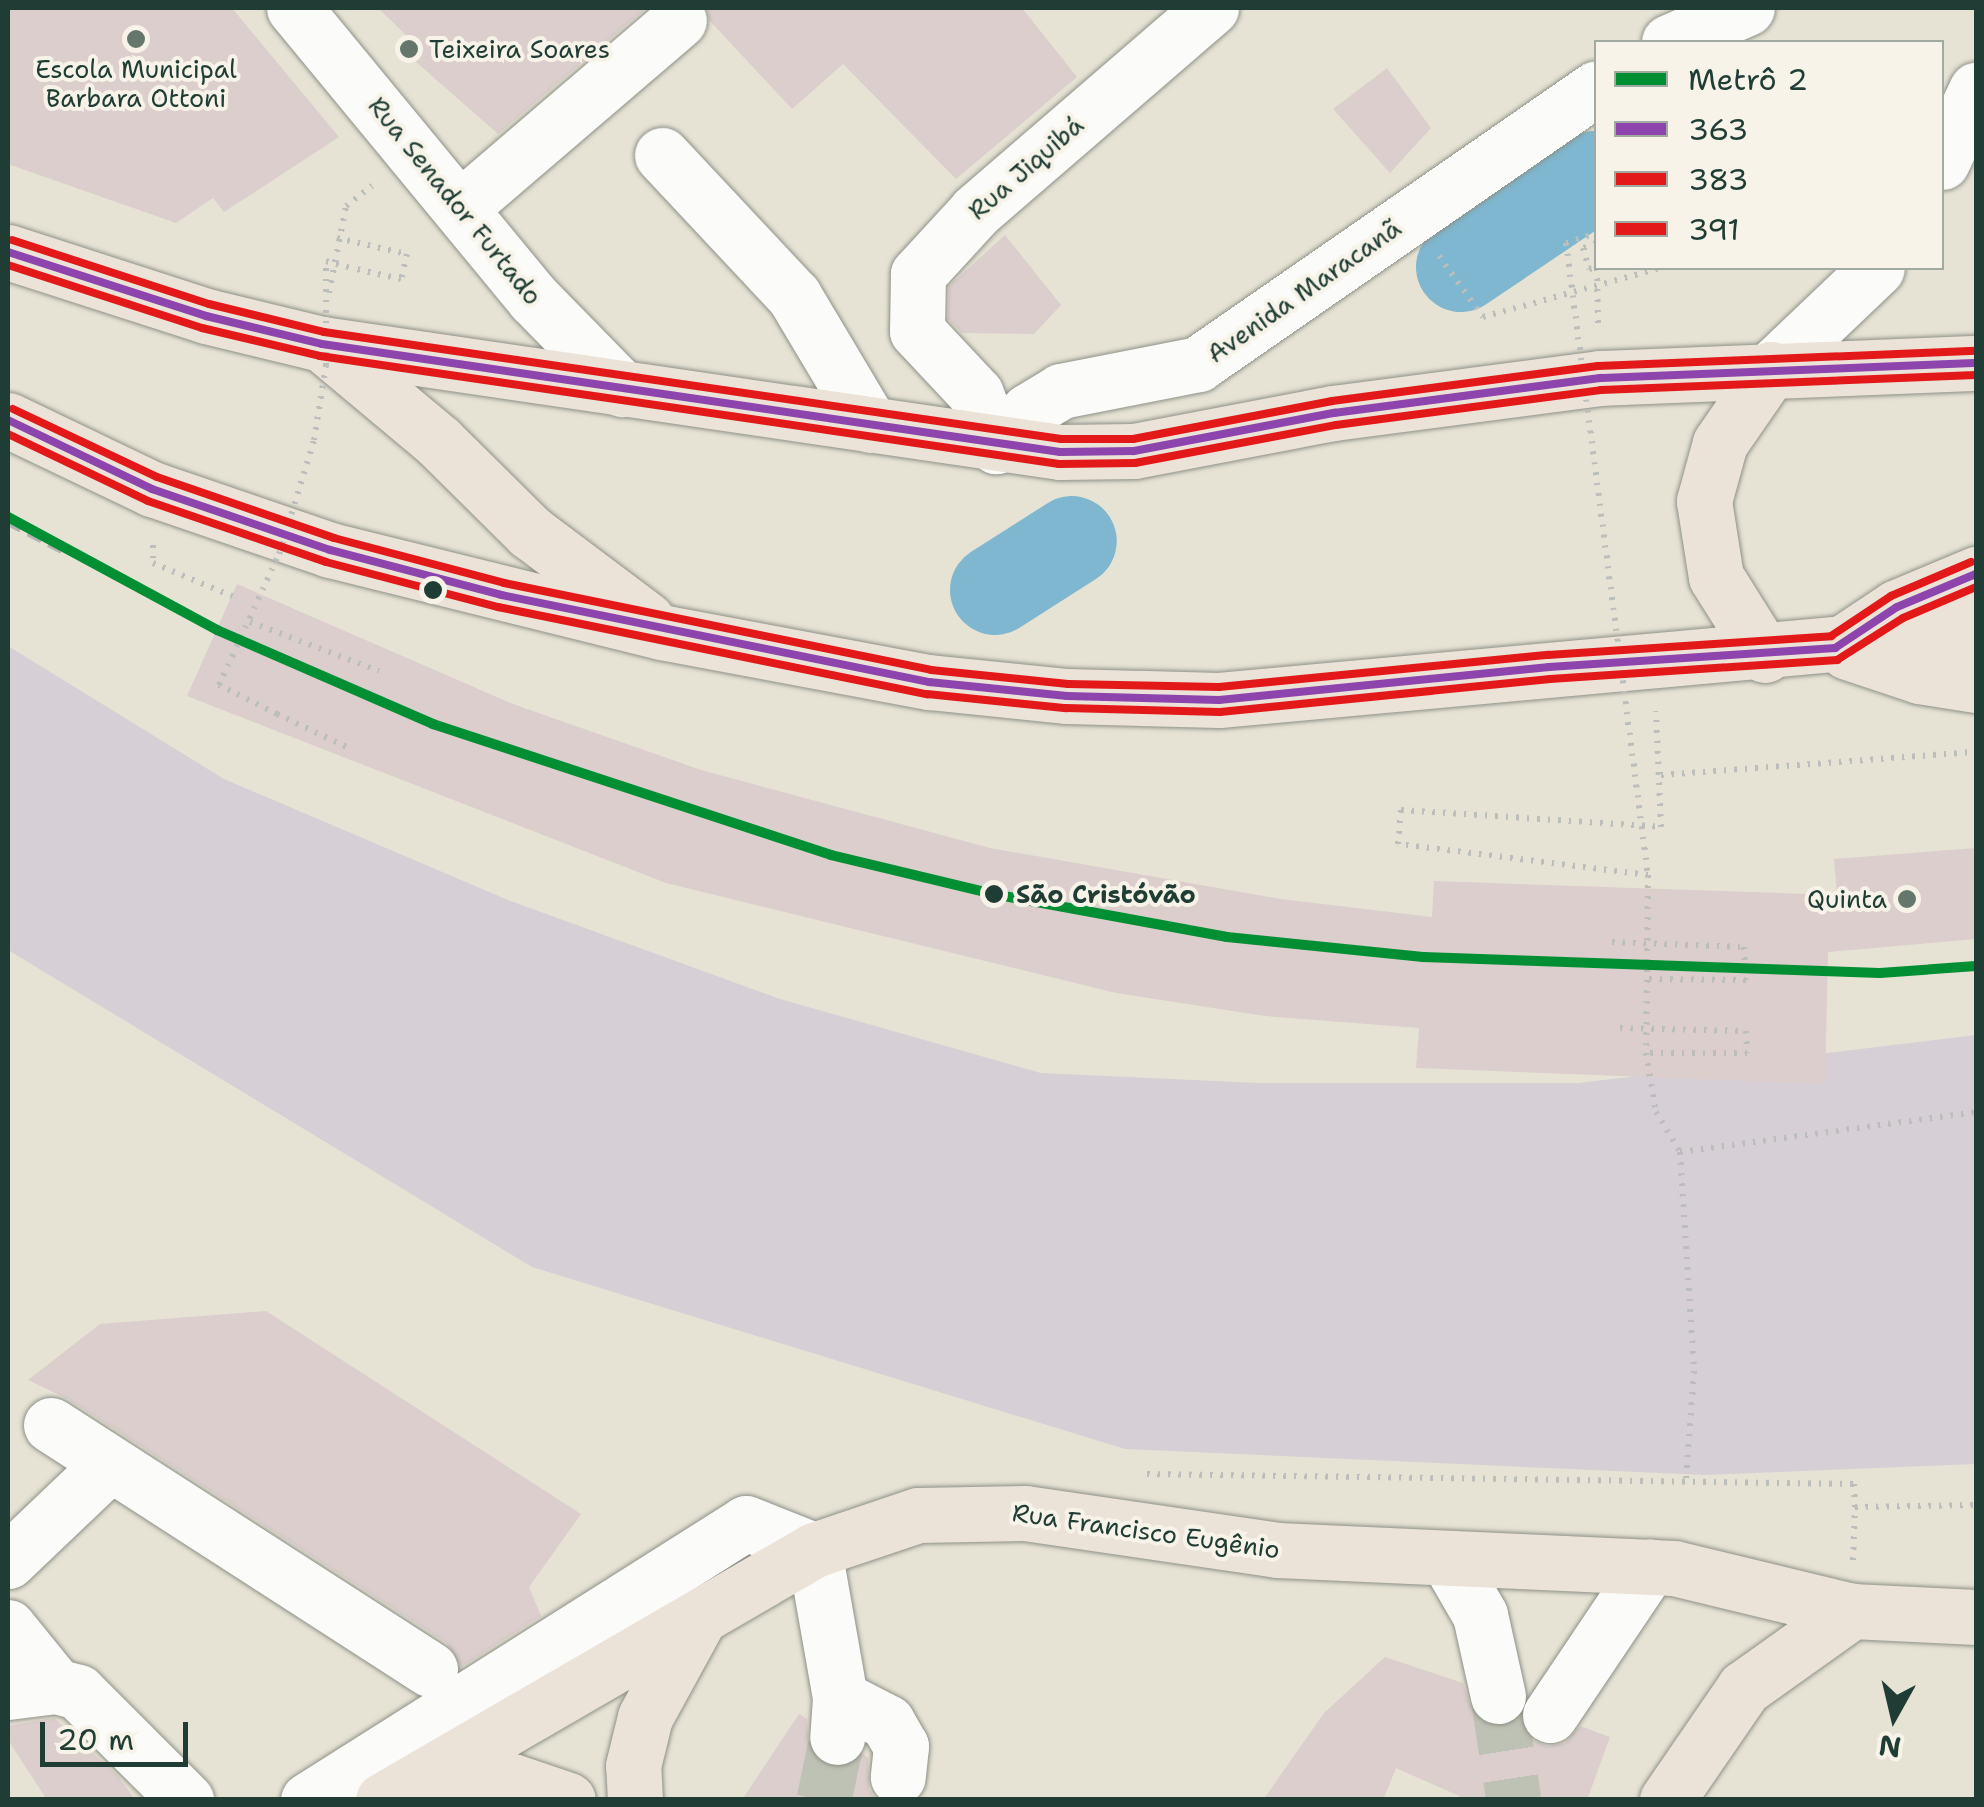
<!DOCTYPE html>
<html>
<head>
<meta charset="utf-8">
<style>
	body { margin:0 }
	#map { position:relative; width:1984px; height:1807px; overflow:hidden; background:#e6e3d4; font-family:"Shantell Sans",sans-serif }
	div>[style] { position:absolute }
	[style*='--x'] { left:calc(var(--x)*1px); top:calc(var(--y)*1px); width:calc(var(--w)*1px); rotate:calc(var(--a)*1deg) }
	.industrial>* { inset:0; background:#d6cfd6 }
	.river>* { height:90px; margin:-45px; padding:0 45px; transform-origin:45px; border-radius:45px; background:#7eb7cf }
	.building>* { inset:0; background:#dbcecc }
	.minor-tunnel>* { height:55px; margin-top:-27.5px; transform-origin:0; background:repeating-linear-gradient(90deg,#bec2b4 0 55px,transparent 0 83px) }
	.path>* { height:6px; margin-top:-3px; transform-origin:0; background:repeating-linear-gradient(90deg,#bcbebb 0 2.5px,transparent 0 10.5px) }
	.roads { filter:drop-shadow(0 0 2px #8e9188) drop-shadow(0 0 2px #8e9188) }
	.minor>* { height:55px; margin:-27.5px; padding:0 27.5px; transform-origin:27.5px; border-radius:27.5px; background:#fbfbf9 }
	.major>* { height:55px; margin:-27.5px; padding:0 27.5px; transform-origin:27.5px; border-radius:27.5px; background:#ebe3d8 }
	.rail>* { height:8px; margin-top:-4px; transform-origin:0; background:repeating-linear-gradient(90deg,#b2b5b2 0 15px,transparent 0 23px) }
	.path-bridge>* { height:6px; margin-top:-3px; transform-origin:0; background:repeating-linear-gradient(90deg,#bcbebb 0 2.5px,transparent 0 10.5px) }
	.bus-1>* { height:8px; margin:-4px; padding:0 4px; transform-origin:4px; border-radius:4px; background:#8e44ad }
	.bus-2>* { height:8px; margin:-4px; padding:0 4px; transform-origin:4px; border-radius:4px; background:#e31919 }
	.bus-3>* { height:8px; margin:-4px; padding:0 4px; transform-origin:4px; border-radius:4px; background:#e31919 }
	.metro-1>* { height:10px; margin:-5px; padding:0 5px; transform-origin:5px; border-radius:5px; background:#028f34 }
	.dots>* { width:28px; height:28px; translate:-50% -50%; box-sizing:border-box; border:5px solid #f7f3e8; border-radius:50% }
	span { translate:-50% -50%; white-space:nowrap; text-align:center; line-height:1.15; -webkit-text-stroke:8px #f7f3e8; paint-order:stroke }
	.poi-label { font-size:25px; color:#1f3d34 }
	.left { translate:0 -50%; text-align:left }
	.right { translate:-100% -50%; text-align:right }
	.street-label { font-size:25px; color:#1f3d34 }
	.stop-label { font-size:25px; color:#1f3d34; font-weight:700 }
	.frame { position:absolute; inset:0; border:10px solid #1f3d34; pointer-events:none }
	.legend { position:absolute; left:1594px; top:40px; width:350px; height:230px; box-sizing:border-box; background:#f7f3e8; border:2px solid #a1aaa0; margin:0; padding:12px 18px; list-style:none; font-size:30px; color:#1f3d34 }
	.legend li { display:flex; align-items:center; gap:20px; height:50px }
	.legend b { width:50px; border:2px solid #a1aaa0 }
	.north { position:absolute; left:1844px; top:1667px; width:100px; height:100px; -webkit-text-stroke:8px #f7f3e8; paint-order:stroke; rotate:188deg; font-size:28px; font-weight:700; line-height:40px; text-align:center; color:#1f3d34 }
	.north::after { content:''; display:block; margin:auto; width:35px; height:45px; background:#1f3d34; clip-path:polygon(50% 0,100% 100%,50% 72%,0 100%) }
	.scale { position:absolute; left:40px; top:1722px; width:148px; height:45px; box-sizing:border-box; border:5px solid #1f3d34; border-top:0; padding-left:12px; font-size:30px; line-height:35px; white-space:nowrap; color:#1f3d34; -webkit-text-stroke:8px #f7f3e8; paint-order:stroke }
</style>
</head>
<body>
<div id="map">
	<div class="industrial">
		<i style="clip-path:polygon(8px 646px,224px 779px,508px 900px,780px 999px,1041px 1073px,1259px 1083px,1579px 1083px,1976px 1035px,1976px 1464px,1705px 1475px,1125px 1449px,532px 1267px,8px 950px)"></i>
	</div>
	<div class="river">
		<i style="--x:1461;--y:267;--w:163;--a:-34"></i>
		<i style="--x:995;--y:590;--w:91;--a:-32.5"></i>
	</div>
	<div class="building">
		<i style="clip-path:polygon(8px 8px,232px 8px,339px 137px,224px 212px,213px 198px,176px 223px,8px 164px)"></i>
		<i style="clip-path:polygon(378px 8px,646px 8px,498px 134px,399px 47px,409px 38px)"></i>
		<i style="clip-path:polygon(707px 8px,1022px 8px,1077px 77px,956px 179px,843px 64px,792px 109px,709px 20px)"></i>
		<i style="clip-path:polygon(1387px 68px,1431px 128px,1390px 173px,1333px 109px)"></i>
		<i style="clip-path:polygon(1005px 235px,1061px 305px,1034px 334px,962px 333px,948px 319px,949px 286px)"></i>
		<i style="clip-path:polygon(237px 584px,513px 704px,701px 770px,990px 848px,1281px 899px,1432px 917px,1434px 881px,1837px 895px,1834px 859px,1976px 848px,1976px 939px,1828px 952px,1825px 1084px,1416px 1068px,1419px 1028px,1265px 1016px,1116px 993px,666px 883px,187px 696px)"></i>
		<i style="clip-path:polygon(266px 1311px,581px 1514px,529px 1587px,541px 1616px,461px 1667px,447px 1643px,68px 1399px,28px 1380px,100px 1324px)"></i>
		<i style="clip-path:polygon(1385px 1657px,1463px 1683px,1474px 1716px,1488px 1725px,1520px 1718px,1532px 1740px,1547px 1746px,1565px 1743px,1580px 1726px,1610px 1737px,1587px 1800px,1468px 1800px,1396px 1768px,1383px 1800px,1263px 1800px,1324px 1713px)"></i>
		<i style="clip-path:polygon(799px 1714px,807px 1719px,809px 1750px,820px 1763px,836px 1768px,863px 1754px,868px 1758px,869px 1789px,877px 1800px,742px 1800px)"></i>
		<i style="clip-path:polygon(54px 1718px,118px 1776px,135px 1800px,47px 1800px,8px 1740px,8px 1726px)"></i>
	</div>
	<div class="minor-tunnel">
		<i style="--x:1498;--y:1696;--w:105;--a:81.3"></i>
		<i style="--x:824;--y:1800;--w:64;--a:-78.3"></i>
	</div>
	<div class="path">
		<i style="--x:337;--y:238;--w:72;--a:12.9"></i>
		<i style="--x:407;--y:254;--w:26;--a:103"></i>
		<i style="--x:401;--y:279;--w:46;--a:-167.5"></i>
		<i style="--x:1566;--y:243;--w:32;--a:-18"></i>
		<i style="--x:1596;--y:243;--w:14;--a:159"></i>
		<i style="--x:1583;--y:248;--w:22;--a:74"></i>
		<i style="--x:1589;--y:269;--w:7;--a:-16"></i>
		<i style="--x:1439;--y:256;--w:75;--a:54.2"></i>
		<i style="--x:1483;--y:317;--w:184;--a:-15.5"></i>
		<i style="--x:1597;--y:268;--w:58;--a:89"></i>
		<i style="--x:329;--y:293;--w:89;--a:-78.9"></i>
		<i style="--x:346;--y:206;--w:33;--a:-38"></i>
		<i style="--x:153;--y:545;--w:18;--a:90"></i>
		<i style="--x:153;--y:563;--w:86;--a:22.7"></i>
		<i style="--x:250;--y:622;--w:138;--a:20.8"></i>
		<i style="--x:277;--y:714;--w:80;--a:25.3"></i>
		<i style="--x:1661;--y:775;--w:316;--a:-4.2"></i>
		<i style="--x:1648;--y:875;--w:252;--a:-172.9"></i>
		<i style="--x:1398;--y:844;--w:34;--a:-85"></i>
		<i style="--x:1401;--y:810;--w:261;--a:3.7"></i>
		<i style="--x:1661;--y:827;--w:116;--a:-92.5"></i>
		<i style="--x:1612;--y:942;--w:132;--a:2.2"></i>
		<i style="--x:1744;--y:947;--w:33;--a:87"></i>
		<i style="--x:1746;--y:980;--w:99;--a:-179.4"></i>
		<i style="--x:1620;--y:1028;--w:126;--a:1.4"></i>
		<i style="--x:1746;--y:1031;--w:22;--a:87"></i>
		<i style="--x:1747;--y:1053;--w:101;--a:180"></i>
		<i style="--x:1680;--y:1152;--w:299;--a:-7.7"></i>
		<i style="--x:1147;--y:1474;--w:707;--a:0.81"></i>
		<i style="--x:1854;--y:1484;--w:23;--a:88"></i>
		<i style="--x:1853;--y:1560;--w:53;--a:-87.8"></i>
		<i style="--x:1855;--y:1507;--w:121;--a:-0.9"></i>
	</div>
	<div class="roads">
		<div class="minor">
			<i style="--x:294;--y:8;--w:377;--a:50.5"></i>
			<i style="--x:534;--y:299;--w:126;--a:45.6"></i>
			<i style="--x:1211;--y:8;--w:311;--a:139.2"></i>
			<i style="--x:976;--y:211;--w:86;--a:132.6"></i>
			<i style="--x:918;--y:274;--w:57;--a:91"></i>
			<i style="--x:917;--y:331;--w:86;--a:46.9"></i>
			<i style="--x:976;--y:394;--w:56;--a:69"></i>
			<i style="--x:996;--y:446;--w:47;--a:-47.6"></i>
			<i style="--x:1028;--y:411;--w:39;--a:-31"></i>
			<i style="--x:1061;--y:391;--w:140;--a:-11.1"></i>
			<i style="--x:1198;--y:364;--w:484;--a:-34.7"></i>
			<i style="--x:1669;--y:42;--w:85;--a:-23.6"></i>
			<i style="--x:662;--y:155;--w:193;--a:46.9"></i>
			<i style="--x:794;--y:296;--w:150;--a:59.2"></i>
			<i style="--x:1942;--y:162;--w:80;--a:-64.7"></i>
			<i style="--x:461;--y:207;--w:287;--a:-40.6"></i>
			<i style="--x:1771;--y:369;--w:146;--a:-43.6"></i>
			<i style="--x:51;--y:1425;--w:451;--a:32.8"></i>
			<i style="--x:1447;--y:1558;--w:66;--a:59.9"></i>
			<i style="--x:1480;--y:1615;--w:83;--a:77.5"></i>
			<i style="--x:8;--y:1561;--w:141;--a:-43.6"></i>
			<i style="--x:8;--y:1627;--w:76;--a:50.9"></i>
			<i style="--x:8;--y:1692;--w:48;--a:-7.1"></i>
			<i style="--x:56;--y:1686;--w:23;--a:15"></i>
			<i style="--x:78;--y:1692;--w:153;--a:45"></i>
			<i style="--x:840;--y:1698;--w:53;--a:27.1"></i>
			<i style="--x:887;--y:1722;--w:28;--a:60"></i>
			<i style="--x:901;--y:1746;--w:31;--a:96"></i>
			<i style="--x:1550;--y:1715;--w:179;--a:-56.1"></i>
			<i style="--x:308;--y:1800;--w:518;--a:-32.31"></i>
			<i style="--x:746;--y:1523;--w:73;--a:21.7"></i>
			<i style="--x:814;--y:1550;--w:150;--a:80"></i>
			<i style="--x:840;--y:1698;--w:39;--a:94"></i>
		</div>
		<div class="major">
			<i style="--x:8;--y:252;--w:208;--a:17.9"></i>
			<i style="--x:206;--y:316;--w:119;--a:13.6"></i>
			<i style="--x:322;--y:344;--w:746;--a:8.33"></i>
			<i style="--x:1060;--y:452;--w:74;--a:-0.8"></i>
			<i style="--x:1134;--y:451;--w:204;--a:-10.8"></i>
			<i style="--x:1334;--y:413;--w:268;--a:-7.5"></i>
			<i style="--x:1600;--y:378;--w:376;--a:-2.3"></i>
			<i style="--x:322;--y:344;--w:153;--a:39.9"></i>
			<i style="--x:439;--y:442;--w:128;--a:44.7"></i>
			<i style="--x:530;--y:532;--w:146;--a:36.9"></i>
			<i style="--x:8;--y:420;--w:160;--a:25.6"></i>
			<i style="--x:152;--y:489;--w:188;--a:18.9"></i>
			<i style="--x:330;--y:550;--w:341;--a:13.9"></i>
			<i style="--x:661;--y:632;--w:273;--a:10.6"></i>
			<i style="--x:929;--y:682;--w:139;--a:5.8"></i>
			<i style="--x:1067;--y:696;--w:152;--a:1.5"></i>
			<i style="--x:1219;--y:700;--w:760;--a:-5.21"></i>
			<i style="--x:1846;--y:641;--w:61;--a:-33.7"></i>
			<i style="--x:1897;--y:607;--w:86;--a:-22.7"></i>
			<i style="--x:1847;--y:652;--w:76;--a:18.4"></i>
			<i style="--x:1919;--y:676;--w:58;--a:9"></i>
			<i style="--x:1765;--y:655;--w:92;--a:-122.1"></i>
			<i style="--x:1716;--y:577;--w:77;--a:-99"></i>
			<i style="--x:1704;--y:501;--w:60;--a:-74.6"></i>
			<i style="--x:1720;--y:443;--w:90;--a:-55.4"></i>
			<i style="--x:409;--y:1791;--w:37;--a:-13"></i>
			<i style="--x:445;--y:1783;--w:67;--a:-1.7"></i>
			<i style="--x:512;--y:1781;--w:59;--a:18.7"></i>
			<i style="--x:383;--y:1800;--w:498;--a:-30.1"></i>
			<i style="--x:814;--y:1550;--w:110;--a:-18.6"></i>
			<i style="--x:918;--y:1515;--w:107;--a:-1.1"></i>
			<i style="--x:1025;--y:1513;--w:256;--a:8.3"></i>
			<i style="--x:1278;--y:1550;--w:396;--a:2.6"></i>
			<i style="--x:1674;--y:1568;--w:183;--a:13.6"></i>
			<i style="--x:1852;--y:1611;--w:124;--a:2.8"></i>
			<i style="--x:635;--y:1800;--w:34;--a:-93"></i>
			<i style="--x:633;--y:1766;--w:50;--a:-76.2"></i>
			<i style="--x:645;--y:1717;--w:108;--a:-61.3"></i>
			<i style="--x:1667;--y:1800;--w:136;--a:-55.5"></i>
			<i style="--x:1744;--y:1688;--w:133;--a:-35.5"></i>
		</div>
	</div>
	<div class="rail">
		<i style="--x:8;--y:522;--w:63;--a:27.4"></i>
	</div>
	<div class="path-bridge">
		<i style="--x:1566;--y:243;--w:637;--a:82.61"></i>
		<i style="--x:1648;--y:875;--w:178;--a:90.6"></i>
		<i style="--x:1646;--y:1053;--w:60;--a:80.4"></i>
		<i style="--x:1656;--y:1112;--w:47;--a:59"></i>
		<i style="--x:1680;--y:1152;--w:219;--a:86.3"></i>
		<i style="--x:1694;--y:1371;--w:108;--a:94.2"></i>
		<i style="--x:277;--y:714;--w:65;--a:-153.4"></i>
		<i style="--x:219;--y:685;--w:144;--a:-65.4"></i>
		<i style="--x:279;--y:554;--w:119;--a:-72.9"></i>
		<i style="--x:314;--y:440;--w:76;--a:-80.9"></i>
		<i style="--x:326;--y:365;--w:104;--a:-90"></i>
		<i style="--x:326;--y:261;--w:31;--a:15"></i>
	</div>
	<div class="bus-1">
		<i style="--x:8;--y:252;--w:208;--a:17.9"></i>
		<i style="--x:206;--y:316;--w:119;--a:13.6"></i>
		<i style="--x:322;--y:344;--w:746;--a:8.33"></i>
		<i style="--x:1060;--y:452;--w:74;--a:-0.8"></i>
		<i style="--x:1134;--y:451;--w:204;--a:-10.8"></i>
		<i style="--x:1334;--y:413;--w:268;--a:-7.5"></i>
		<i style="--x:1600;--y:378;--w:376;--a:-2.3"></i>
		<i style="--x:8;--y:420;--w:160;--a:25.6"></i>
		<i style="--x:152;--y:489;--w:188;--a:18.9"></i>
		<i style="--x:330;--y:550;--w:177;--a:14.7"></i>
		<i style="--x:501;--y:595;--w:437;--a:11.5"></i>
		<i style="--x:929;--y:682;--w:139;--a:5.8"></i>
		<i style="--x:1067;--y:696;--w:152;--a:1.5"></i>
		<i style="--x:1219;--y:700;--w:332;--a:-5.7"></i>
		<i style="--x:1549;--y:667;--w:287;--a:-3.8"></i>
		<i style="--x:1835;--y:648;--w:74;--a:-33.5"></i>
		<i style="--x:1897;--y:607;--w:86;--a:-22.7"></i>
	</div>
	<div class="bus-2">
		<i style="--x:8;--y:265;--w:204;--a:18"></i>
		<i style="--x:202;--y:328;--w:121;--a:13.3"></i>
		<i style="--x:320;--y:356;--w:747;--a:8.31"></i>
		<i style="--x:1059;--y:464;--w:76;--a:-0.8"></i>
		<i style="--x:1135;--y:463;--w:205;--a:-10.7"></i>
		<i style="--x:1336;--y:425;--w:267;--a:-7.5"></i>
		<i style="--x:1601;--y:390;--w:375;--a:-2.3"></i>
		<i style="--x:8;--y:434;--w:155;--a:25.6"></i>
		<i style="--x:148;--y:501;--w:188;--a:18.9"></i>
		<i style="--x:326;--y:562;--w:178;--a:14.7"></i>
		<i style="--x:498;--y:607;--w:438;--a:11.5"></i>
		<i style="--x:927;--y:694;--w:140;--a:5.8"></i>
		<i style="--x:1066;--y:708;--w:154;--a:1.5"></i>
		<i style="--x:1220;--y:712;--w:332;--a:-5.7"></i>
		<i style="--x:1550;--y:679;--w:288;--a:-3.8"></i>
		<i style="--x:1837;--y:660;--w:78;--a:-32.5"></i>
		<i style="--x:1903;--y:618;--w:79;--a:-23"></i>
	</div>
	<div class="bus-3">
		<i style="--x:12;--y:240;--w:207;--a:18"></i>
		<i style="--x:209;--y:304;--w:118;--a:13.7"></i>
		<i style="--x:324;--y:332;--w:745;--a:8.26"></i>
		<i style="--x:1061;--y:439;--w:72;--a:0"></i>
		<i style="--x:1133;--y:439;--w:203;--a:-10.8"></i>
		<i style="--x:1332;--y:401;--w:268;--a:-7.5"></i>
		<i style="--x:1598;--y:366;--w:378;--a:-2.3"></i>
		<i style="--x:13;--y:409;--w:159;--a:25.3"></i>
		<i style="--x:157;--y:477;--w:187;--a:19"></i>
		<i style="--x:334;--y:538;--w:176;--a:14.8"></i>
		<i style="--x:504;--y:583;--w:436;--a:11.5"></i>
		<i style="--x:931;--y:670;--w:138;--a:5.8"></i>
		<i style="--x:1068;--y:684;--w:151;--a:1.1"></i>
		<i style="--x:1219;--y:687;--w:331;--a:-5.6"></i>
		<i style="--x:1548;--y:655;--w:284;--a:-3.8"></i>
		<i style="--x:1831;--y:636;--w:72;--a:-33.7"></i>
		<i style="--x:1891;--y:596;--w:87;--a:-23"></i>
	</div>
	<div class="metro-1">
		<i style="--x:8;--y:517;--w:238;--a:28.4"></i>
		<i style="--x:217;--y:630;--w:236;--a:23.5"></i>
		<i style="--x:433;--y:724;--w:419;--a:18.2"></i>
		<i style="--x:831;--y:855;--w:167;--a:13.5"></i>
		<i style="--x:993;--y:894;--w:238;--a:10.4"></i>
		<i style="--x:1227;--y:937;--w:197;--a:5.8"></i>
		<i style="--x:1423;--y:957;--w:457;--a:2"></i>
		<i style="--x:1880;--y:973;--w:96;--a:-4.2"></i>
	</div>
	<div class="dots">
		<i style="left:136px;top:39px;background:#65776c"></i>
		<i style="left:409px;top:49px;background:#65776c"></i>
		<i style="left:433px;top:590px;background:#1f3d34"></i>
		<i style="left:994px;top:894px;background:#1f3d34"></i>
		<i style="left:1907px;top:899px;background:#65776c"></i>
	</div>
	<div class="poi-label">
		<span class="left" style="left:429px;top:49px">Teixeira Soares</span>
		<span style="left:136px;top:84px">Escola Municipal<br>Barbara Ottoni</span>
		<span class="right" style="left:1887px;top:899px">Quinta</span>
	</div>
	<div class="street-label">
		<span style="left:1026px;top:168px;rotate:-41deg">Rua Jiquibá</span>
		<span style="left:455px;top:201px;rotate:51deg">Rua Senador Furtado</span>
		<span style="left:1304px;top:291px;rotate:-35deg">Avenida Maracanã</span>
		<span style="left:1146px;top:1531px;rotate:8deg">Rua Francisco Eugênio</span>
	</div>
	<div class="stop-label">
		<span class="left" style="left:1016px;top:894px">São Cristóvão</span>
	</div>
	<div class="frame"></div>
	<ul class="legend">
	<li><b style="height:12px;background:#028f34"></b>Metrô 2</li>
	<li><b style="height:12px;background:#8e44ad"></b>363</li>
	<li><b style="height:12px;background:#e31919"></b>383</li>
	<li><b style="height:12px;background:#e31919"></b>391</li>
	</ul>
	<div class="north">N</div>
	<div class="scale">20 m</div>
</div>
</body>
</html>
